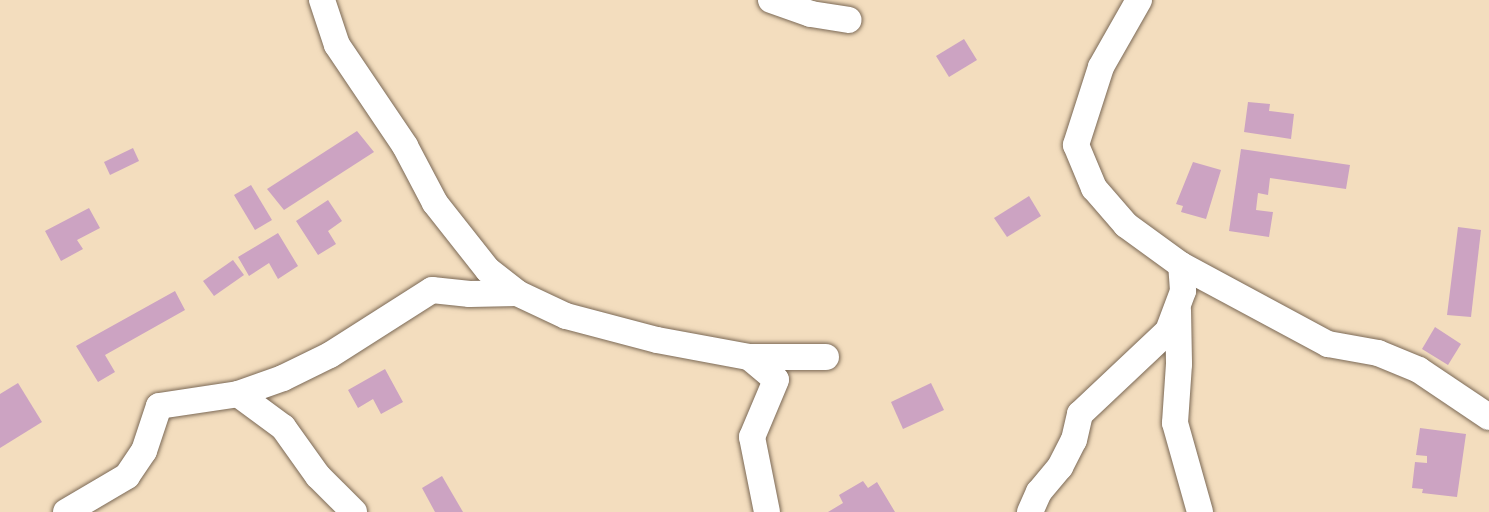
<!DOCTYPE html>
<html>
<head>
<meta charset="utf-8">
<style>
	body { margin:0 }
	#map { position:relative; width:1489px; height:512px; overflow:hidden; background:#f3ddbe; font-family:Dekko,sans-serif }
	div>[style] { position:absolute }
	[style*='--x'] { left:calc(var(--x)*1px); top:calc(var(--y)*1px); width:calc(var(--w)*1px); rotate:calc(var(--a)*1deg) }
	.building>* { inset:0; background:#cca3c2 }
	.roads { filter:drop-shadow(0 0 2px #7b6956) drop-shadow(0 0 2px #7b6956) }
	.minor>* { height:26px; margin:-13px; padding:0 13px; transform-origin:13px; border-radius:13px; background:#fff }
	span { translate:-50% -50%; white-space:nowrap; text-align:center; line-height:1.15; -webkit-text-stroke:5px #fcf5e5; paint-order:stroke }
</style>
</head>
<body>
<div id="map">
	<div class="building">
		<i style="clip-path:polygon(964px 39px,977px 60px,949px 77px,936px 56px)"></i>
		<i style="clip-path:polygon(1248px 102px,1270px 104px,1269px 111px,1294px 114px,1291px 139px,1244px 132px)"></i>
		<i style="clip-path:polygon(357px 131px,374px 152px,284px 210px,267px 189px)"></i>
		<i style="clip-path:polygon(133px 148px,139px 161px,110px 175px,104px 162px)"></i>
		<i style="clip-path:polygon(1241px 149px,1350px 165px,1346px 189px,1270px 178px,1268px 195px,1258px 193px,1256px 210px,1273px 212px,1269px 237px,1229px 231px)"></i>
		<i style="clip-path:polygon(1193px 162px,1221px 170px,1206px 219px,1181px 212px,1183px 206px,1176px 204px)"></i>
		<i style="clip-path:polygon(251px 185px,272px 220px,255px 230px,234px 195px)"></i>
		<i style="clip-path:polygon(1029px 196px,1041px 216px,1007px 237px,994px 218px)"></i>
		<i style="clip-path:polygon(328px 200px,342px 221px,328px 231px,336px 244px,318px 255px,296px 221px)"></i>
		<i style="clip-path:polygon(89px 208px,100px 228px,77px 240px,83px 249px,61px 261px,45px 231px)"></i>
		<i style="clip-path:polygon(1458px 227px,1481px 230px,1471px 317px,1447px 315px)"></i>
		<i style="clip-path:polygon(278px 233px,298px 266px,278px 279px,269px 263px,249px 276px,238px 257px)"></i>
		<i style="clip-path:polygon(233px 260px,244px 275px,214px 296px,203px 281px)"></i>
		<i style="clip-path:polygon(175px 291px,185px 310px,105px 355px,115px 372px,98px 382px,76px 346px)"></i>
		<i style="clip-path:polygon(1435px 327px,1461px 344px,1448px 365px,1422px 349px)"></i>
		<i style="clip-path:polygon(385px 369px,403px 402px,381px 414px,373px 399px,358px 408px,348px 390px)"></i>
		<i style="clip-path:polygon(18px 383px,42px 422px,0 448px,0 394px)"></i>
		<i style="clip-path:polygon(931px 383px,944px 410px,903px 429px,891px 402px)"></i>
		<i style="clip-path:polygon(1420px 428px,1466px 434px,1457px 497px,1422px 493px,1423px 489px,1412px 488px,1415px 462px,1427px 463px,1427px 456px,1416px 455px)"></i>
		<i style="clip-path:polygon(442px 476px,463px 512px,435px 512px,422px 488px)"></i>
		<i style="clip-path:polygon(863px 481px,868px 488px,877px 482px,895px 512px,828px 512px,843px 503px,839px 495px)"></i>
	</div>
	<div class="roads">
		<div class="minor">
			<i style="--x:322;--y:0;--w:47;--a:71.6"></i>
			<i style="--x:337;--y:45;--w:122;--a:56"></i>
			<i style="--x:405;--y:146;--w:64;--a:62.2"></i>
			<i style="--x:435;--y:203;--w:85;--a:51.7"></i>
			<i style="--x:488;--y:270;--w:37;--a:38"></i>
			<i style="--x:517;--y:293;--w:54;--a:25.1"></i>
			<i style="--x:566;--y:316;--w:94;--a:14.8"></i>
			<i style="--x:657;--y:340;--w:94;--a:10.5"></i>
			<i style="--x:749;--y:357;--w:77;--a:0"></i>
			<i style="--x:771;--y:0;--w:42;--a:19.3"></i>
			<i style="--x:811;--y:14;--w:38;--a:9"></i>
			<i style="--x:1139;--y:0;--w:77;--a:119.6"></i>
			<i style="--x:1101;--y:67;--w:82;--a:107.8"></i>
			<i style="--x:1076;--y:145;--w:47;--a:67.3"></i>
			<i style="--x:1094;--y:188;--w:49;--a:49.1"></i>
			<i style="--x:1126;--y:225;--w:68;--a:36"></i>
			<i style="--x:1181;--y:265;--w:167;--a:28.3"></i>
			<i style="--x:1328;--y:344;--w:51;--a:10.2"></i>
			<i style="--x:1378;--y:353;--w:44;--a:22.5"></i>
			<i style="--x:1419;--y:370;--w:84;--a:33.9"></i>
			<i style="--x:1178;--y:310;--w:54;--a:88.9"></i>
			<i style="--x:1179;--y:364;--w:59;--a:93.9"></i>
			<i style="--x:1175;--y:423;--w:92;--a:74.3"></i>
			<i style="--x:749;--y:357;--w:35;--a:40"></i>
			<i style="--x:776;--y:380;--w:62;--a:112.8"></i>
			<i style="--x:752;--y:437;--w:76;--a:78.7"></i>
			<i style="--x:238;--y:394;--w:56;--a:36.3"></i>
			<i style="--x:283;--y:427;--w:60;--a:54.5"></i>
			<i style="--x:318;--y:476;--w:51;--a:45"></i>
			<i style="--x:66;--y:512;--w:71;--a:-30.5"></i>
			<i style="--x:127;--y:476;--w:30;--a:-56"></i>
			<i style="--x:144;--y:451;--w:47;--a:-71.6"></i>
			<i style="--x:159;--y:406;--w:80;--a:-8.6"></i>
			<i style="--x:238;--y:394;--w:48;--a:-19.6"></i>
			<i style="--x:283;--y:378;--w:52;--a:-26.1"></i>
			<i style="--x:330;--y:355;--w:121;--a:-32.5"></i>
			<i style="--x:432;--y:290;--w:38;--a:6"></i>
			<i style="--x:470;--y:294;--w:47;--a:-1.2"></i>
			<i style="--x:1030;--y:512;--w:22;--a:-66"></i>
			<i style="--x:1039;--y:492;--w:33;--a:-50"></i>
			<i style="--x:1060;--y:467;--w:30;--a:-63"></i>
			<i style="--x:1074;--y:440;--w:27;--a:-77"></i>
			<i style="--x:1080;--y:414;--w:121;--a:-43.3"></i>
			<i style="--x:1168;--y:331;--w:43;--a:-69.4"></i>
			<i style="--x:1183;--y:291;--w:26;--a:-94"></i>
		</div>
	</div>
</div>
</body>
</html>
